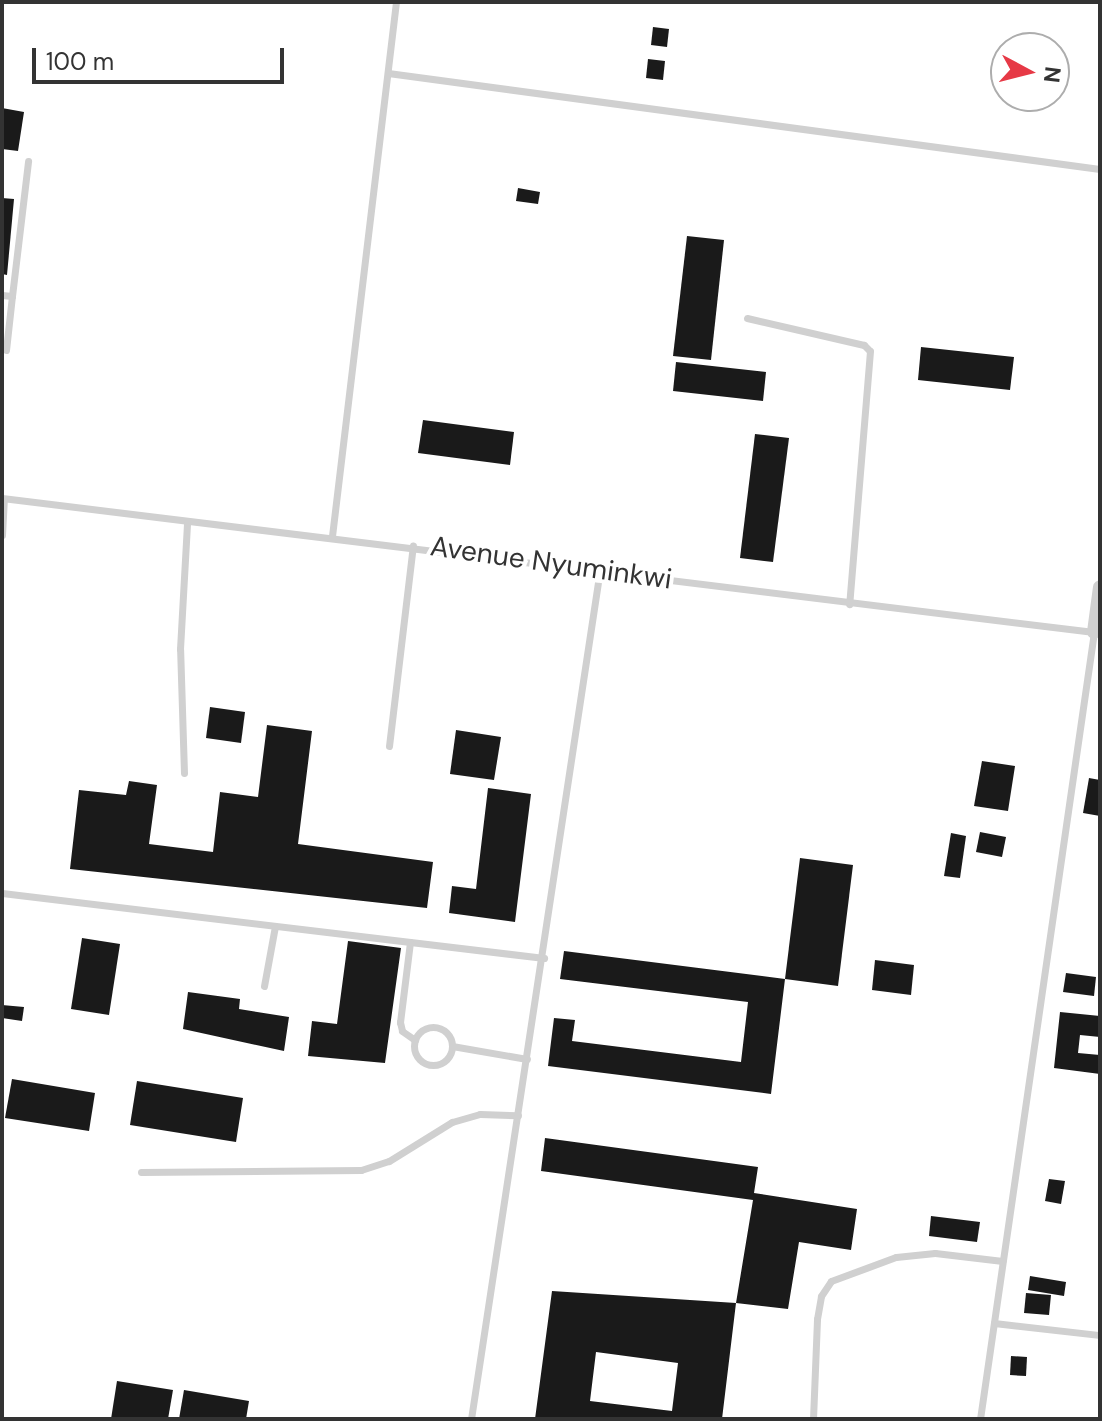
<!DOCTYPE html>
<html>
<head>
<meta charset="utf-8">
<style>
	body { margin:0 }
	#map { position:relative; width:1102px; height:1421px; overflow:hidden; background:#fff; font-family:"DM Sans",sans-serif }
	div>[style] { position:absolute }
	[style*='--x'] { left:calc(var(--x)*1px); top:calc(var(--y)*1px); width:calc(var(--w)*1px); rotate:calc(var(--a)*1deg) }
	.building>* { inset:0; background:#1a1a1a }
	.service>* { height:7px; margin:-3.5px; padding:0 3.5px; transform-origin:3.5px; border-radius:3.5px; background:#d0d0d0 }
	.service>.ring { margin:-3.5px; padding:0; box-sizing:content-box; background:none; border:7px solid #d0d0d0; border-radius:50% }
	.minor>* { height:14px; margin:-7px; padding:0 7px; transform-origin:7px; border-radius:7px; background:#d0d0d0 }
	span { translate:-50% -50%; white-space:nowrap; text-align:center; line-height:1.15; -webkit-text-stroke:8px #fff; paint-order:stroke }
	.street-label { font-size:28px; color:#333 }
	.frame { position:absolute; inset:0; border:4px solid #333; pointer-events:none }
	.north { position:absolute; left:990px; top:32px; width:80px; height:80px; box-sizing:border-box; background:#fff; border:2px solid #adadad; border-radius:50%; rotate:97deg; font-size:22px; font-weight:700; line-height:32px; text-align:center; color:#333 }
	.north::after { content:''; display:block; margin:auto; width:28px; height:36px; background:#e63946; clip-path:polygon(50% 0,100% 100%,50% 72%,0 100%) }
	.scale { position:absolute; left:32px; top:48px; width:252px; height:36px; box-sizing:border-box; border:4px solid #333; border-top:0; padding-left:10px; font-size:24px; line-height:28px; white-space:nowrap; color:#333; -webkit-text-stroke:6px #fff; paint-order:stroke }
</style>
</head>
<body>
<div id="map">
	<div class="building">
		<i style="clip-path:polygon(653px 27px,669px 29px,667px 47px,651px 45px)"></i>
		<i style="clip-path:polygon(648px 59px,665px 61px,663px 80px,646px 78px)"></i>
		<i style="clip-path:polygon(2px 108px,24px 112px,18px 151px,2px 149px)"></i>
		<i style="clip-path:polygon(518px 188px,540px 192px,538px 204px,516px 201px)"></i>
		<i style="clip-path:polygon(2px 198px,14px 199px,7px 275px,2px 274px)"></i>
		<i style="clip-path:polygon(687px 236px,724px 240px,711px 360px,673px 356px)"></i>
		<i style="clip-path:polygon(921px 347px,1014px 357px,1010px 390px,918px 380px)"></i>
		<i style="clip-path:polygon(676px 362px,766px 372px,763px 401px,673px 391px)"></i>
		<i style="clip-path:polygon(423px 420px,514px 432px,510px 465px,418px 453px)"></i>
		<i style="clip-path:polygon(755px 434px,789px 438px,773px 562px,740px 558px)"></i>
		<i style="clip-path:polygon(210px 707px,245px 712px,241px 743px,206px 738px)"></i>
		<i style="clip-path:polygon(267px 725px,312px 731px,298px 844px,433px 862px,427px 908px,70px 869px,79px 790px,126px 795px,129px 781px,157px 785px,149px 844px,213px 852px,220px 792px,258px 797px)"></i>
		<i style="clip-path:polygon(456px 730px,501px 737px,494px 780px,450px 774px)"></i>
		<i style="clip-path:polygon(982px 761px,1015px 766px,1008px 811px,974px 806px)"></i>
		<i style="clip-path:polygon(1089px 778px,1100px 780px,1100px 816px,1083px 813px)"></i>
		<i style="clip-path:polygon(488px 788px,531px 794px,515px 922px,449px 913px,452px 886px,476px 889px)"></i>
		<i style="clip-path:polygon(980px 832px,1006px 837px,1002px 857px,976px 852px)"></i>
		<i style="clip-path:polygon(951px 833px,966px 836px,960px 878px,944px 876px)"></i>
		<i style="clip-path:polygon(800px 858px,853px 865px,838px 986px,785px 979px)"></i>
		<i style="clip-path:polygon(82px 938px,120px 944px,109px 1015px,71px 1009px)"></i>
		<i style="clip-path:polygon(348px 941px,401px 948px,385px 1063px,308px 1056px,312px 1021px,337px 1024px)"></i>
		<i style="clip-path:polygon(564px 951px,785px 979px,771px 1094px,548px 1066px,554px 1018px,575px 1020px,572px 1041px,741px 1062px,748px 1002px,560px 979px)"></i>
		<i style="clip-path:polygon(875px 960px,914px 965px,911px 995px,872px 990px)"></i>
		<i style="clip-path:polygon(1066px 973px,1096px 977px,1094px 996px,1063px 992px)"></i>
		<i style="clip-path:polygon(188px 992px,240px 999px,239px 1009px,289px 1017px,284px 1051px,183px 1029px)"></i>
		<i style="clip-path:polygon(2px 1005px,24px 1007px,22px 1021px,2px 1018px)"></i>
		<i style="clip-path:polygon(1060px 1012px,1100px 1016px,1100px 1037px,1080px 1035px,1078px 1053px,1100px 1055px,1100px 1074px,1054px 1068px)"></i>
		<i style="clip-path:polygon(12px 1079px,95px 1093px,89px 1131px,5px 1118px)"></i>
		<i style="clip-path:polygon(137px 1081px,243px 1098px,236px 1142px,130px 1125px)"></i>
		<i style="clip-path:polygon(545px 1138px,758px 1167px,754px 1193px,857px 1209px,851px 1250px,799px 1242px,788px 1309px,736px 1303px,753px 1200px,541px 1171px)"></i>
		<i style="clip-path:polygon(1049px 1179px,1065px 1181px,1061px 1204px,1045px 1201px)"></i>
		<i style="clip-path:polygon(931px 1216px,980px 1222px,977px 1242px,929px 1236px)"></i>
		<i style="clip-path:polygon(1030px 1276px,1066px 1282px,1064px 1296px,1028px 1290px)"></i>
		<i style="clip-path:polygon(evenodd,552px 1291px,736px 1303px,722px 1419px,535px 1419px,552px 1291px,596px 1352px,678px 1363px,672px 1411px,590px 1401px,596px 1352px)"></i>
		<i style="clip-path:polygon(1026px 1293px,1051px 1295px,1049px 1315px,1024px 1313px)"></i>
		<i style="clip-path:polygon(1011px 1356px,1027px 1357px,1026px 1376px,1010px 1375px)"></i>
		<i style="clip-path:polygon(117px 1381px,173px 1390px,168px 1419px,111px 1419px)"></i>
		<i style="clip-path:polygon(184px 1390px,249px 1401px,246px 1419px,179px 1419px)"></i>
	</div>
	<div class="service">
		<i style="--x:388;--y:73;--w:718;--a:7.68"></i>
		<i style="--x:2;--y:295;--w:10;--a:6"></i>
		<i style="--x:12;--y:296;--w:136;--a:-83.2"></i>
		<i style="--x:747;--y:318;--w:120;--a:13"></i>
		<i style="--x:864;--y:345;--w:8;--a:45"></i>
		<i style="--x:870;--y:351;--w:254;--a:94.7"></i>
		<i style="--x:6;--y:350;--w:54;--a:-83.7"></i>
		<i style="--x:2;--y:498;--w:1100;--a:7"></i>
		<i style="--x:2;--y:535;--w:36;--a:-87"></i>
		<i style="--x:332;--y:536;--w:538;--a:-83.17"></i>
		<i style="--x:389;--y:746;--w:202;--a:-83.2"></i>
		<i style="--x:184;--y:773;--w:124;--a:-91.8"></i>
		<i style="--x:180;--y:649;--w:126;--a:-86.8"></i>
		<i style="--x:2;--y:893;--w:546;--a:6.84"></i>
		<i style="--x:410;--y:942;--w:81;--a:97.1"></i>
		<i style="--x:400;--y:1022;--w:9;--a:77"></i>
		<i style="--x:402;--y:1031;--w:16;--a:35"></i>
		<i style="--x:264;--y:986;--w:61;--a:-79.6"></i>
		<i class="ring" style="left:414px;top:1027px;width:31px;height:31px"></i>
		<i style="--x:452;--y:1046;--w:76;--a:9.8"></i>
		<i style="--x:141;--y:1172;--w:220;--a:-0.5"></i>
		<i style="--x:361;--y:1170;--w:29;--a:-18"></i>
		<i style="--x:389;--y:1161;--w:74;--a:-31.8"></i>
		<i style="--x:452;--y:1122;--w:29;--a:-16"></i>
		<i style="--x:480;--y:1114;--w:38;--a:2"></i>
		<i style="--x:994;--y:1323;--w:107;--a:6.5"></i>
		<i style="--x:471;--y:1419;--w:860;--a:-81.37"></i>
		<i style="--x:813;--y:1419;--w:100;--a:-87.7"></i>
		<i style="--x:817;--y:1319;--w:23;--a:-80"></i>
		<i style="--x:821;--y:1296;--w:18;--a:-56"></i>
		<i style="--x:831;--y:1281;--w:69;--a:-20.3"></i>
		<i style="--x:896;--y:1257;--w:39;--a:-6"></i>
		<i style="--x:935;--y:1253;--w:68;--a:6.7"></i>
		<i style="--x:980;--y:1419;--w:795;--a:-81.76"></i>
	</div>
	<div class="minor">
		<i style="--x:1094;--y:632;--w:45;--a:-82.4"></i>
	</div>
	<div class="street-label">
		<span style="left:551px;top:563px;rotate:8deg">Avenue Nyuminkwi</span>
	</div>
	<div class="frame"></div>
	<div class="north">N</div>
	<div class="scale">100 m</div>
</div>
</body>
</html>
